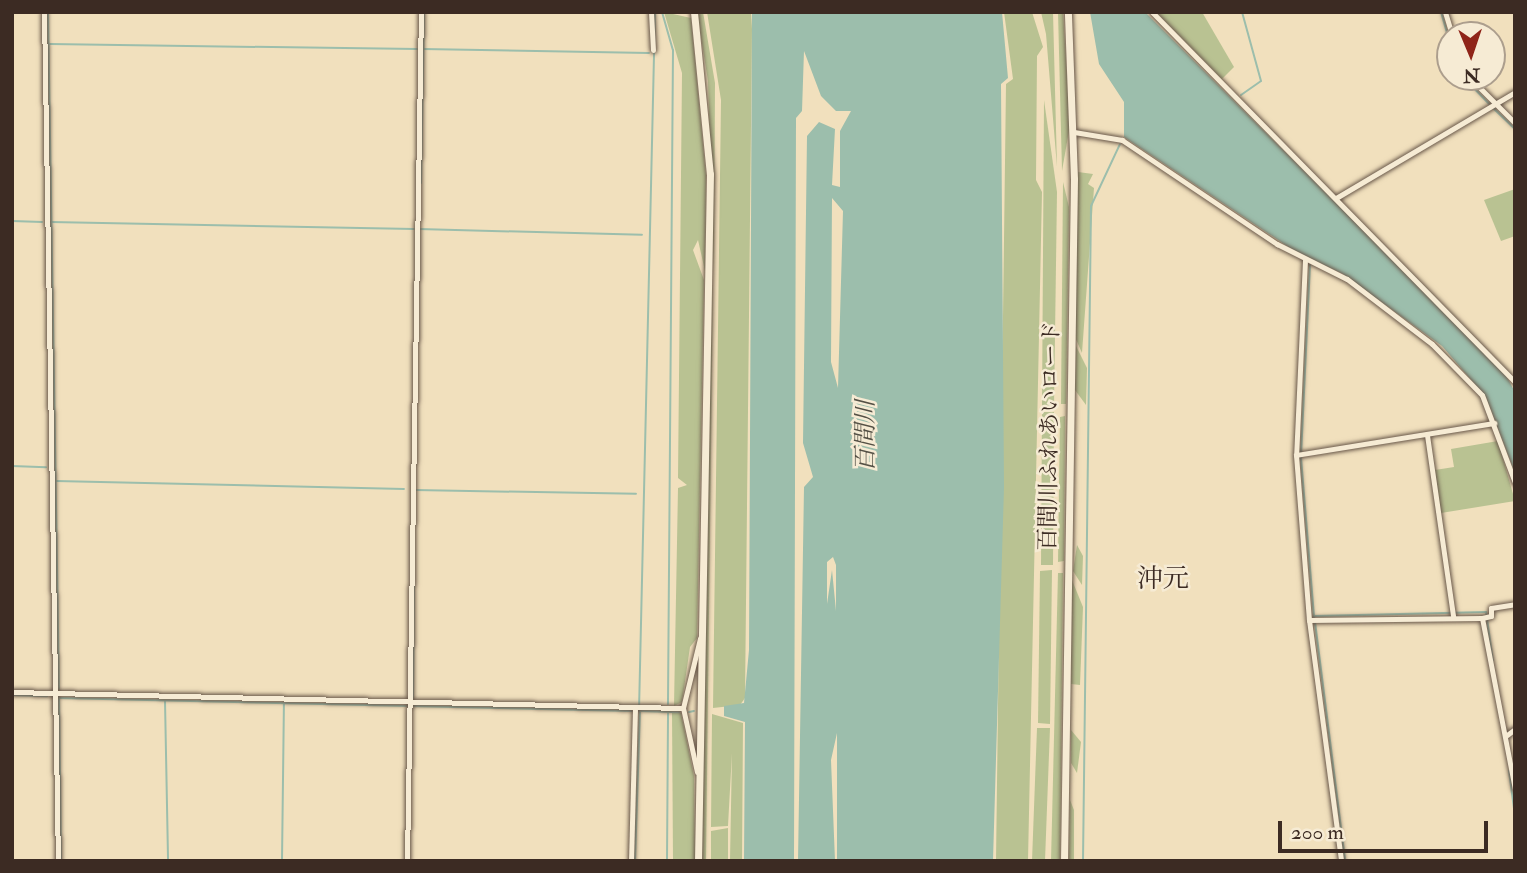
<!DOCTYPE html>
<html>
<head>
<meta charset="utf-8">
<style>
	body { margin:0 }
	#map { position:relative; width:1527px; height:873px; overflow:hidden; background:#f1e0bd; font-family:"IM FELL Double Pica","Noto Serif JP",serif }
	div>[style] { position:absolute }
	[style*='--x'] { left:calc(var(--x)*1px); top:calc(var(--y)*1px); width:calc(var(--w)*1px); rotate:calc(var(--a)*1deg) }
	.green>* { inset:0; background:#b9c292 }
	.water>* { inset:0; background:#9cbeac }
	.stream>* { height:2px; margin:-1px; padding:0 1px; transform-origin:1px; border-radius:1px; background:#9cbeac }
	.roads { filter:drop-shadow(0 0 2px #69584a) drop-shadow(0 0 2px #69584a) }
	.minor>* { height:5px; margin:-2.5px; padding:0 2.5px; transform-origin:2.5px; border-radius:2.5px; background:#f6ebd4 }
	.tertiary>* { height:7px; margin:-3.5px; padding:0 3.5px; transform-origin:3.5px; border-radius:3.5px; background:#f6ebd4 }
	span { translate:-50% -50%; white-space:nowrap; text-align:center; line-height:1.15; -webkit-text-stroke:5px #f6ebd4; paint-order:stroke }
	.street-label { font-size:23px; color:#3c2b23 }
	.water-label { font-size:24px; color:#545045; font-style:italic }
	.quarter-label { font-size:26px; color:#3c2b23 }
	.frame { position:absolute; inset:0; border:14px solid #3c2b23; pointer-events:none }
	.north { position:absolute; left:1436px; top:21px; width:70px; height:70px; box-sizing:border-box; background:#f6ebd4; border:2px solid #ac9e8d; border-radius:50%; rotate:178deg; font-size:19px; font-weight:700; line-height:28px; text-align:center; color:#3c2b23 }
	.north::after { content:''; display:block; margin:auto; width:24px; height:32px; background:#8f2418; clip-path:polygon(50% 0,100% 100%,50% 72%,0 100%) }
	.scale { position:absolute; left:1278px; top:821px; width:210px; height:32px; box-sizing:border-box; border:4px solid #3c2b23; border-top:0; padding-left:9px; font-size:21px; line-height:24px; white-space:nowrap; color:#3c2b23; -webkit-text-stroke:5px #f6ebd4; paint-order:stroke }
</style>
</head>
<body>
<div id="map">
	<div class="green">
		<i style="clip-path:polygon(664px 12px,691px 18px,706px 176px,705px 271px,698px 240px,693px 250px,704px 280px,697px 638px,690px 647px,682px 702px,674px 706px,678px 488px,687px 485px,678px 478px,682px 73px)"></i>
		<i style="clip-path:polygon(697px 12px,703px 12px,715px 83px,714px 274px,708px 81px)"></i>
		<i style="clip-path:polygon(707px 12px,751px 12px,752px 29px,745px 698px,740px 705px,713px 708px,721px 100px)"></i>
		<i style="clip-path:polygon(1004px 12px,1032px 12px,1043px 47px,1037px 56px,1036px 180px,1042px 192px,1028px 861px,996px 861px,1006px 84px,1013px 79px)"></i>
		<i style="clip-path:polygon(1041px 12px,1053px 12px,1057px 167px,1046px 34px)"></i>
		<i style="clip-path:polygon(1058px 12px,1063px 12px,1070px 125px,1062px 171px)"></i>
		<i style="clip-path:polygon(1202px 12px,1234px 67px,1222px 79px,1158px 14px)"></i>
		<i style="clip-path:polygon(1044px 100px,1057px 192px,1054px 408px,1042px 407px)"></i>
		<i style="clip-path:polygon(1078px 172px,1093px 174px,1088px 184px,1094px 188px,1082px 353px,1075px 337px)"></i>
		<i style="clip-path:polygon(1063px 182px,1069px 207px,1066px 404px,1061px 404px)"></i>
		<i style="clip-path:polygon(1515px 189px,1515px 236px,1501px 241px,1484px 200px)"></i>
		<i style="clip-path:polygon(713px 281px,706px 861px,702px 861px,701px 710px)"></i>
		<i style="clip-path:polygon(1076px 346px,1087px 368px,1086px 405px,1075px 390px)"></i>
		<i style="clip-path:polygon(1042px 412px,1054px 412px,1053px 565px,1041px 565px)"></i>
		<i style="clip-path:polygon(1065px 416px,1064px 561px,1058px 562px,1060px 417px)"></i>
		<i style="clip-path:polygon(1498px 441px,1515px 501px,1441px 513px,1435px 470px,1454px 467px,1451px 449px)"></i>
		<i style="clip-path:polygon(1077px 545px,1083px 556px,1082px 585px,1073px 571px)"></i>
		<i style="clip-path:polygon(1052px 570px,1050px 724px,1038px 723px,1040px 571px)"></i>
		<i style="clip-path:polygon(1058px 573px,1063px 573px,1060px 861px,1051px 861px)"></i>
		<i style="clip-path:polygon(1072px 580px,1083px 607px,1080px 685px,1071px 684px)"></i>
		<i style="clip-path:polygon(672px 713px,681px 713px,694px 776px,695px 861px,673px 861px)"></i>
		<i style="clip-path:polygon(712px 714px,743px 723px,742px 861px,730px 861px,732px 753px,728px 826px,711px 827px)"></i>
		<i style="clip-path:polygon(1037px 728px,1050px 728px,1045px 861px,1032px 861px)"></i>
		<i style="clip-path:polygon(1071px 730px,1081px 742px,1077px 773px,1071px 763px)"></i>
		<i style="clip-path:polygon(1070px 800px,1074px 810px,1074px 861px,1069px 861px)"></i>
		<i style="clip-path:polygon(728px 828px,728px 861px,711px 861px,711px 831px)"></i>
	</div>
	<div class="water">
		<i style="clip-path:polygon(evenodd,752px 12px,1002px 12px,1008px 78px,1001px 84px,1004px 487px,993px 861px,837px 861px,837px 733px,831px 760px,835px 861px,798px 861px,804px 487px,813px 477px,803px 443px,807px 136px,819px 122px,835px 129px,832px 185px,840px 187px,840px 131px,851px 111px,836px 111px,821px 96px,804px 51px,802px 111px,796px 118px,794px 861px,744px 861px,745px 722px,724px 716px,724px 706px,744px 703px,749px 650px,752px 12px,832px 198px,843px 211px,838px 388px,831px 362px,832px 198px,752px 12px,833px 557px,836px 565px,836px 611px,832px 570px,827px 604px,827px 562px,833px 557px)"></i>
		<i style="clip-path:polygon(1090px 12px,1145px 12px,1503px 370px,1515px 392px,1515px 473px,1486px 397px,1442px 346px,1343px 274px,1293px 250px,1124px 137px,1124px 102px,1099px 64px)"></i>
	</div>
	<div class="stream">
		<i style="--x:48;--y:12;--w:677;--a:89.07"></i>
		<i style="--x:662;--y:12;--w:40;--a:74"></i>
		<i style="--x:673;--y:50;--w:654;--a:90.44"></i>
		<i style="--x:1441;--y:12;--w:32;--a:74"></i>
		<i style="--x:50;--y:44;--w:367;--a:0.8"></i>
		<i style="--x:423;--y:49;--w:226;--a:1"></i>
		<i style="--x:1463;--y:77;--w:37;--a:46"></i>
		<i style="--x:1241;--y:95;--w:24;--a:-35"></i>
		<i style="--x:1261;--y:81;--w:72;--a:-105.4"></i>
		<i style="--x:1493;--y:108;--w:30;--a:44"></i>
		<i style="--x:421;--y:183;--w:171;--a:-89"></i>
		<i style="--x:12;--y:221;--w:30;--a:2"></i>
		<i style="--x:51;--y:222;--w:363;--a:1.1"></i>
		<i style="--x:419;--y:229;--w:223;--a:1.5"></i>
		<i style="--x:1310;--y:265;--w:193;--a:92.7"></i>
		<i style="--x:1301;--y:458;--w:160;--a:85.3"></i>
		<i style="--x:12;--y:466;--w:34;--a:2"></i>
		<i style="--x:56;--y:481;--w:348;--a:1.3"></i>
		<i style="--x:415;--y:490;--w:221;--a:1"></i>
		<i style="--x:1314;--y:616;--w:172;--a:-1.3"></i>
		<i style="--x:1486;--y:612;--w:49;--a:81.9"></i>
		<i style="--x:1315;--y:622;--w:241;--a:82.8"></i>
		<i style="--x:12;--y:695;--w:35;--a:2"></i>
		<i style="--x:59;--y:697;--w:164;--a:89.3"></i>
		<i style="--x:59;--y:698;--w:573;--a:1.3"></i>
		<i style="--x:413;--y:698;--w:124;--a:-89.5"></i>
		<i style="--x:165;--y:701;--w:160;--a:88.9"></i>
		<i style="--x:639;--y:711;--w:699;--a:-88.69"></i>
		<i style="--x:641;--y:711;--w:38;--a:2"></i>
		<i style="--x:689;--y:712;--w:5;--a:-11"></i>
		<i style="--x:1509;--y:771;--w:45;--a:82.4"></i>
		<i style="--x:282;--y:861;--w:157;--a:-89.3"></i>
		<i style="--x:635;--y:861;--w:150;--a:-88.1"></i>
		<i style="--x:667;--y:861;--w:149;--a:-89.6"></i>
		<i style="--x:1083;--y:861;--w:655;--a:-89.3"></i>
		<i style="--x:1091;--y:206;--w:68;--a:-64.9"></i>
	</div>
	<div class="roads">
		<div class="minor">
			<i style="--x:44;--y:12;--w:849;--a:89.06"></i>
			<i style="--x:651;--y:12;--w:38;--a:87"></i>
			<i style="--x:1152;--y:12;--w:518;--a:45.55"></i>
			<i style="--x:1445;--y:12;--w:24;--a:73"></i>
			<i style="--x:1469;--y:77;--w:65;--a:45"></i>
			<i style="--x:1074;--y:132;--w:49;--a:9.5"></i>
			<i style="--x:1122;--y:140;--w:187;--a:33.9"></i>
			<i style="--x:1277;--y:244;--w:78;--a:26.6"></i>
			<i style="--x:1347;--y:279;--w:107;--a:37.4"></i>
			<i style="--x:1432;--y:344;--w:71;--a:45.6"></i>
			<i style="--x:1482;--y:395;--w:94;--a:69.4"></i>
			<i style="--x:1336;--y:198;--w:208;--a:-30.6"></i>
			<i style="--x:1305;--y:260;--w:195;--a:92.6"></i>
			<i style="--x:1296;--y:455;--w:166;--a:85.5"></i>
			<i style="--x:1309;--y:620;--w:243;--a:82.4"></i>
			<i style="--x:1427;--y:435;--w:183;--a:81.8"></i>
			<i style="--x:1296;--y:455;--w:201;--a:-9.2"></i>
			<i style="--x:1482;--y:618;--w:174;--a:79.1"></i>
			<i style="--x:1309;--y:620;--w:173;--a:-0.7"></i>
			<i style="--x:1482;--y:618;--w:9;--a:-13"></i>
			<i style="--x:1491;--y:616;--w:8;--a:-90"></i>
			<i style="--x:1491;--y:608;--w:24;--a:-9"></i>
			<i style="--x:12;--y:692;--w:671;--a:1.37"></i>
			<i style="--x:1507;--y:735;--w:10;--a:-37"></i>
			<i style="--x:697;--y:772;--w:66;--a:-102.3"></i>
			<i style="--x:683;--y:708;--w:72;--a:-76.3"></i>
			<i style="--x:407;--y:861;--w:849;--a:-89.06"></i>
			<i style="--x:631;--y:861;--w:153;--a:-88.5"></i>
		</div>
		<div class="tertiary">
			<i style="--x:694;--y:12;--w:163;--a:84.4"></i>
			<i style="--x:710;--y:174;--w:687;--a:91"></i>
			<i style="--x:1064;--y:861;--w:682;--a:-89.16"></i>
			<i style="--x:1074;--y:179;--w:167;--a:-92.1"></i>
		</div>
	</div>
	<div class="street-label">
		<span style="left:1050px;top:436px;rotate:-89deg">百間川ふれあいロード</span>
	</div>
	<div class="water-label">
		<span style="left:866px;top:436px;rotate:-90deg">百間川</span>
	</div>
	<div class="quarter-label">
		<span style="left:1163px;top:580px">沖元</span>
	</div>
	<div class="frame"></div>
	<div class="north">N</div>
	<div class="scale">200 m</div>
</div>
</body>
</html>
